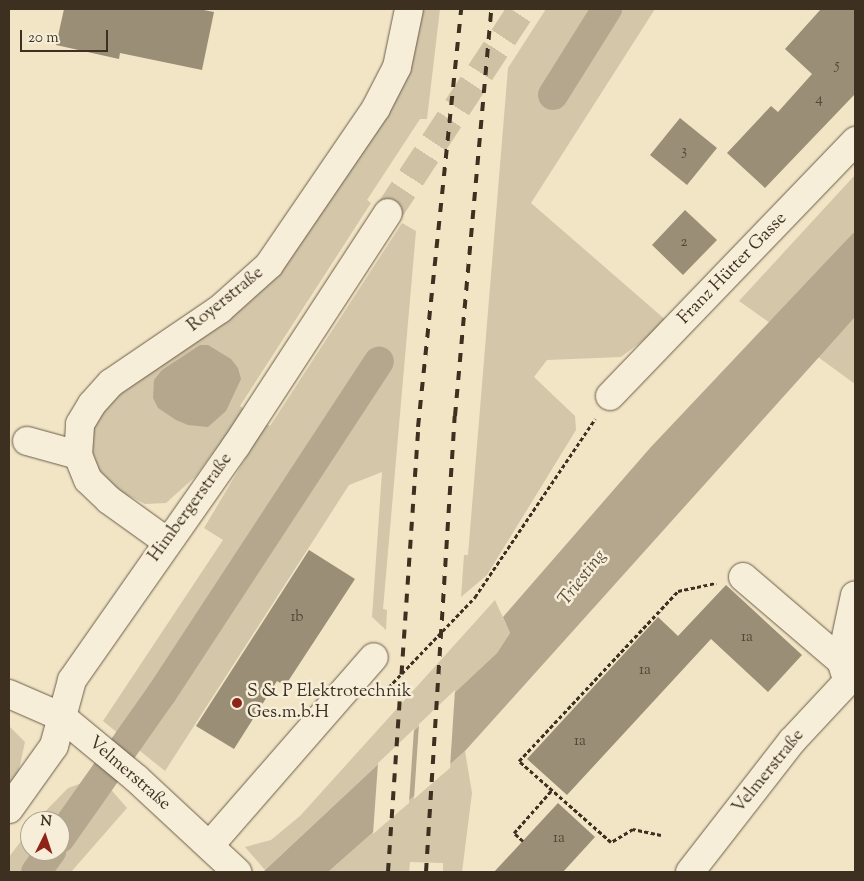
<!DOCTYPE html>
<html>
<head>
<meta charset="utf-8">
<style>
	body { margin:0 }
	#map { position:relative; width:864px; height:881px; overflow:hidden; background:#f2e5c5; font-family:"Sorts Mill Goudy",serif }
	div>[style] { position:absolute }
	[style*='--x'] { left:calc(var(--x)*1px); top:calc(var(--y)*1px); width:calc(var(--w)*1px); rotate:calc(var(--a)*1deg) }
	.green>* { inset:0; background:#d3c6a9 }
	.water>* { inset:0; background:#b4a78d }
	.pier>* { inset:0; background:#f2e5c5 }
	.canal>* { height:30px; margin:-15px; padding:0 15px; transform-origin:15px; border-radius:15px; background:#b4a78d }
	.building>* { inset:0; background:#9b8e76 }
	.minor-tunnel>* { height:28px; margin-top:-14px; transform-origin:0; background:repeating-linear-gradient(90deg,#cec1a4 0 28px,transparent 0 42px) }
	.path>* { height:3px; margin-top:-1.5px; transform-origin:0; background:repeating-linear-gradient(90deg,#3d3021 0 4px,transparent 0 6.5px) }
	.roads { filter:drop-shadow(0 0 1px #6a5d4a) drop-shadow(0 0 1px #6a5d4a) }
	.minor>* { height:28px; margin:-14px; padding:0 14px; transform-origin:14px; border-radius:14px; background:#f7eed9 }
	.rail>* { height:4px; margin-top:-2px; transform-origin:0; background:repeating-linear-gradient(90deg,#3d3021 0 9px,transparent 0 18px) }
	.dots>* { width:14px; height:14px; translate:-50% -50%; box-sizing:border-box; border:2px solid #f7eed9; border-radius:50% }
	span { translate:-50% -50%; white-space:nowrap; text-align:center; line-height:1.15; -webkit-text-stroke:5px #f7eed9; paint-order:stroke }
	.number-label { font-size:15px; color:#544836 }
	.number-label span { -webkit-text-stroke-width:0 }
	.street-label { font-size:18px; color:#3d3021 }
	.poi-label { font-size:18px; color:#3d3021 }
	.left { translate:0 -50%; text-align:left }
	.water-label { font-size:19px; color:#5b4e3c; font-style:italic }
	.frame { position:absolute; inset:0; border:10px solid #3d3021; pointer-events:none }
	.north { position:absolute; left:20px; top:811px; width:50px; height:50px; box-sizing:border-box; background:#f7eed9; border:1px solid #ada28f; border-radius:50%; rotate:4deg; font-size:14px; font-weight:700; line-height:20px; text-align:center; color:#3d3021 }
	.north::after { content:''; display:block; margin:auto; width:18px; height:22px; background:#8f2418; clip-path:polygon(50% 0,100% 100%,50% 72%,0 100%) }
	.scale { position:absolute; left:20px; top:30px; width:88px; height:22px; box-sizing:border-box; border:2px solid #3d3021; border-top:0; padding-left:6px; font-size:15px; line-height:18px; white-space:nowrap; color:#3d3021; -webkit-text-stroke:4px #f7eed9; paint-order:stroke }
</style>
</head>
<body>
<div id="map">
	<div class="green">
		<i style="clip-path:polygon(417px 9px,440px 9px,427px 119px,420px 119px,367px 200px,371px 203px,240px 406px,245px 410px,195px 477px,166px 503px,145px 504px,121px 492px,99px 470px,90px 444px,91px 428px,104px 405px,256px 293px)"></i>
		<i style="clip-path:polygon(546px 9px,655px 9px,531px 203px,668px 322px,621px 357px,547px 360px,534px 377px,575px 416px,576px 430px,487px 575px,461px 597px,464px 555px,468px 555px,508px 68px)"></i>
		<i style="clip-path:polygon(855px 175px,855px 231px,770px 323px,739px 301px)"></i>
		<i style="clip-path:polygon(402px 223px,416px 231px,383px 609px,387px 610px,386px 630px,372px 617px,382px 472px,349px 485px,165px 771px,103px 721px,223px 540px,204px 528px,266px 424px,270px 426px)"></i>
		<i style="clip-path:polygon(855px 317px,855px 384px,818px 357px)"></i>
		<i style="clip-path:polygon(495px 600px,510px 633px,497px 653px,265px 870px,245px 847px,271px 840px,300px 816px)"></i>
		<i style="clip-path:polygon(9px 726px,25px 742px,16px 783px,9px 791px)"></i>
		<i style="clip-path:polygon(465px 751px,472px 793px,462px 872px,443px 872px,443px 863px,410px 862px,409px 872px,328px 872px)"></i>
		<i style="clip-path:polygon(85px 782px,108px 786px,127px 808px,71px 872px,9px 872px,9px 857px,30px 829px,30px 851px,60px 851px,60px 821px,36px 821px,68px 788px)"></i>
	</div>
	<div class="water">
		<i style="clip-path:polygon(855px 231px,855px 317px,465px 751px,328px 872px,263px 872px,497px 653px,510px 633px,503px 617px,650px 448px)"></i>
		<i style="clip-path:polygon(200px 345px,208px 345px,231px 359px,238px 368px,241px 379px,226px 411px,208px 427px,188px 425px,176px 420px,158px 408px,153px 398px,154px 380px,162px 370px)"></i>
	</div>
	<div class="pier">
		<i style="clip-path:polygon(455px 690px,450px 768px,414px 799px,419px 724px)"></i>
		<i style="clip-path:polygon(414px 729px,409px 803px,373px 834px,378px 763px)"></i>
	</div>
	<div class="canal">
		<i style="--x:553;--y:95;--w:102;--a:-57.9"></i>
		<i style="--x:60;--y:838;--w:177;--a:-54.9"></i>
		<i style="--x:162;--y:693;--w:396;--a:-56.8"></i>
		<i style="--x:36;--y:872;--w:26;--a:-54"></i>
	</div>
	<div class="building">
		<i style="clip-path:polygon(64px 9px,199px 9px,214px 12px,202px 70px,120px 53px,119px 59px,56px 45px)"></i>
		<i style="clip-path:polygon(821px 9px,855px 9px,855px 94px,765px 188px,727px 153px,771px 106px,778px 112px,812px 74px,785px 49px)"></i>
		<i style="clip-path:polygon(680px 118px,717px 148px,687px 185px,650px 155px)"></i>
		<i style="clip-path:polygon(685px 210px,717px 240px,683px 275px,652px 245px)"></i>
		<i style="clip-path:polygon(309px 550px,355px 579px,285px 686px,277px 681px,234px 749px,196px 726px)"></i>
		<i style="clip-path:polygon(726px 585px,802px 655px,768px 692px,711px 639px,567px 795px,527px 759px,658px 617px,678px 636px)"></i>
		<i style="clip-path:polygon(558px 803px,595px 837px,563px 872px,494px 872px)"></i>
	</div>
	<div class="minor-tunnel">
		<i style="--x:388;--y:213;--w:244;--a:-56.7"></i>
	</div>
	<div class="path">
		<i style="--x:384;--y:692;--w:132;--a:-46.2"></i>
		<i style="--x:475;--y:597;--w:215;--a:-56"></i>
		<i style="--x:661;--y:835;--w:29;--a:-168"></i>
		<i style="--x:633;--y:829;--w:26;--a:149"></i>
		<i style="--x:611;--y:842;--w:123;--a:-138.6"></i>
		<i style="--x:519;--y:761;--w:233;--a:-46.9"></i>
		<i style="--x:678;--y:591;--w:39;--a:-12"></i>
		<i style="--x:523;--y:841;--w:12;--a:-138"></i>
		<i style="--x:514;--y:833;--w:56;--a:-48.6"></i>
	</div>
	<div class="roads">
		<div class="minor">
			<i style="--x:610;--y:396;--w:354;--a:-46.1"></i>
			<i style="--x:27;--y:441;--w:53;--a:15.4"></i>
			<i style="--x:166;--y:541;--w:70;--a:-144.3"></i>
			<i style="--x:109;--y:500;--w:29;--a:-136"></i>
			<i style="--x:88;--y:480;--w:27;--a:-112"></i>
			<i style="--x:78;--y:455;--w:31;--a:-86"></i>
			<i style="--x:80;--y:424;--w:23;--a:-59"></i>
			<i style="--x:92;--y:404;--w:28;--a:-48"></i>
			<i style="--x:111;--y:383;--w:132;--a:-34.2"></i>
			<i style="--x:220;--y:309;--w:66;--a:-41.9"></i>
			<i style="--x:269;--y:265;--w:190;--a:-55.7"></i>
			<i style="--x:376;--y:108;--w:46;--a:-62.9"></i>
			<i style="--x:397;--y:67;--w:59;--a:-78.3"></i>
			<i style="--x:743;--y:577;--w:129;--a:40.6"></i>
			<i style="--x:846;--y:676;--w:16;--a:-108"></i>
			<i style="--x:841;--y:661;--w:67;--a:-78"></i>
			<i style="--x:9;--y:694;--w:58;--a:23.5"></i>
			<i style="--x:62;--y:717;--w:97;--a:39.6"></i>
			<i style="--x:137;--y:779;--w:137;--a:42.9"></i>
			<i style="--x:9;--y:809;--w:77;--a:-54.5"></i>
			<i style="--x:54;--y:746;--w:68;--a:-74.7"></i>
			<i style="--x:72;--y:680;--w:286;--a:-55"></i>
			<i style="--x:236;--y:446;--w:278;--a:-56.9"></i>
			<i style="--x:210;--y:845;--w:249;--a:-48.9"></i>
			<i style="--x:690;--y:872;--w:166;--a:-52.1"></i>
			<i style="--x:792;--y:741;--w:82;--a:-47"></i>
			<i style="--x:848;--y:681;--w:8;--a:-23"></i>
		</div>
	</div>
	<div class="rail">
		<i style="--x:388;--y:872;--w:446;--a:-86.1"></i>
		<i style="--x:418;--y:427;--w:420;--a:-84.1"></i>
		<i style="--x:426;--y:872;--w:457;--a:-86.4"></i>
		<i style="--x:455;--y:416;--w:409;--a:-84.9"></i>
	</div>
	<div class="dots">
		<i style="left:237px;top:703px;background:#8f2418"></i>
	</div>
	<div class="number-label">
		<span style="left:837px;top:66px">5</span>
		<span style="left:819px;top:100px">4</span>
		<span style="left:684px;top:152px">3</span>
		<span style="left:684px;top:243px">2</span>
		<span style="left:297px;top:618px">1b</span>
		<span style="left:747px;top:638px">1a</span>
		<span style="left:645px;top:671px">1a</span>
		<span style="left:580px;top:742px">1a</span>
		<span style="left:559px;top:839px">1a</span>
	</div>
	<div class="street-label">
		<span style="left:733px;top:269px;rotate:-46deg">Franz Hütter Gasse</span>
		<span style="left:226px;top:300px;rotate:-39deg">Royerstraße</span>
		<span style="left:191px;top:508px;rotate:-54deg">Himbergerstraße</span>
		<span style="left:769px;top:772px;rotate:-51deg">Velmerstraße</span>
		<span style="left:129px;top:774px;rotate:41deg">Velmerstraße</span>
	</div>
	<div class="poi-label">
		<span class="left" style="left:247px;top:703px">S &amp; P Elektrotechnik<br>Ges.m.b.H</span>
	</div>
	<div class="water-label">
		<span style="left:583px;top:578px;rotate:-52deg">Triesting</span>
	</div>
	<div class="frame"></div>
	<div class="north">N</div>
	<div class="scale">20 m</div>
</div>
</body>
</html>
